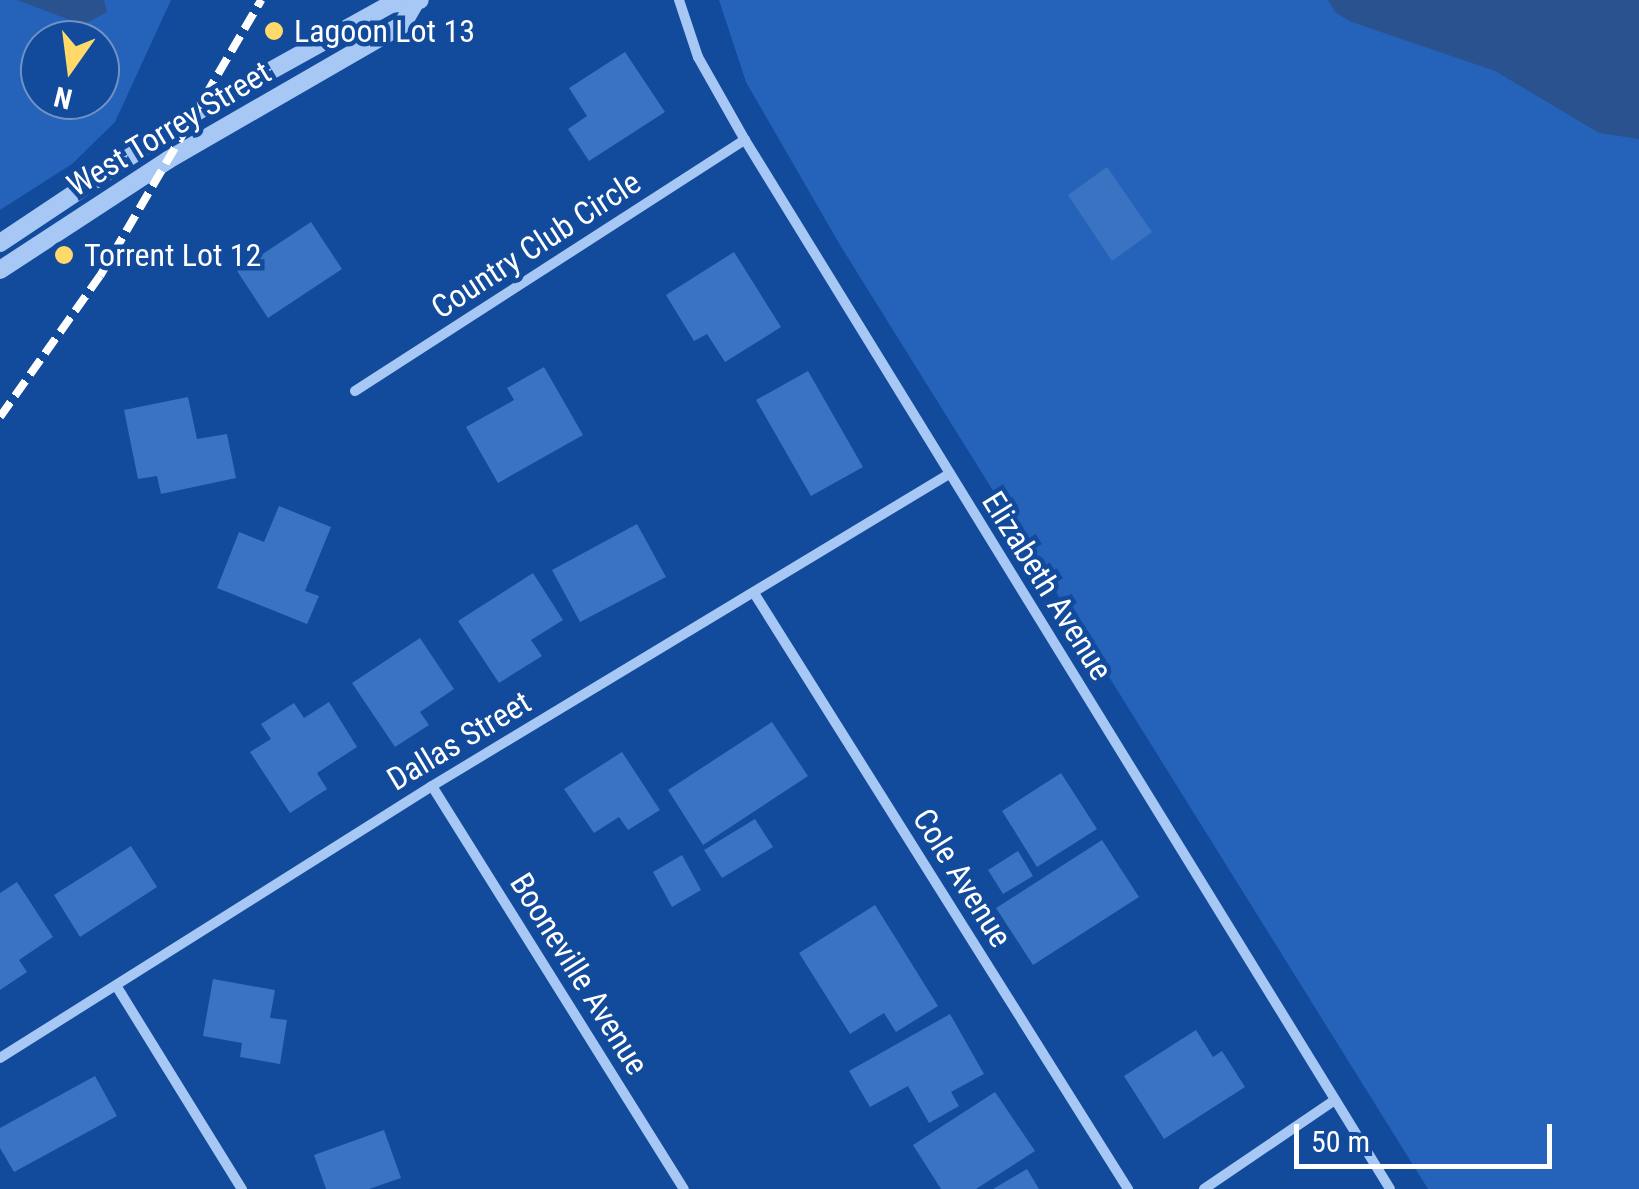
<!DOCTYPE html>
<html>
<head>
<meta charset="utf-8">
<style>
	body { margin:0 }
	#map { position:relative; width:1639px; height:1189px; overflow:hidden; background:#124a9c; font-family:"Roboto Condensed",sans-serif }
	div>[style] { position:absolute }
	[style*='--x'] { left:calc(var(--x)*1px); top:calc(var(--y)*1px); width:calc(var(--w)*1px); rotate:calc(var(--a)*1deg) }
	.green>* { inset:0; background:#2563bb }
	.water>* { inset:0; background:#29528f }
	.building>* { inset:0; background:#3b73c3 }
	.minor>* { height:10px; margin:-5px; padding:0 5px; transform-origin:5px; border-radius:5px; background:#a7c7f4 }
	.tertiary>* { height:18px; margin:-9px; padding:0 9px; transform-origin:9px; border-radius:9px; background:#a7c7f4 }
	.rail>* { height:8px; margin-top:-4px; transform-origin:0; background:repeating-linear-gradient(90deg,#fff 0 18px,transparent 0 26px) }
	.dots>* { width:28px; height:28px; translate:-50% -50%; box-sizing:border-box; border:5px solid #124a9c; border-radius:50% }
	span { translate:-50% -50%; white-space:nowrap; text-align:center; line-height:1.15; -webkit-text-stroke:9px #124a9c; paint-order:stroke }
	.poi-label { font-size:32px; color:#fff }
	.left { translate:0 -50%; text-align:left }
	.street-label { font-size:32px; color:#fff }
	.north { position:absolute; left:20px; top:20px; width:100px; height:100px; box-sizing:border-box; background:#124a9c; border:2px solid #7192c4; border-radius:50%; rotate:194deg; font-size:28px; font-weight:700; line-height:40px; text-align:center; color:#fff }
	.north::after { content:''; display:block; margin:auto; width:35px; height:45px; background:#ffd96a; clip-path:polygon(50% 0,100% 100%,50% 72%,0 100%) }
	.scale { position:absolute; left:1294px; top:1124px; width:258px; height:45px; box-sizing:border-box; border:5px solid #fff; border-top:0; padding-left:12px; font-size:30px; line-height:35px; white-space:nowrap; color:#fff; -webkit-text-stroke:8px #124a9c; paint-order:stroke }
</style>
</head>
<body>
<div id="map">
	<div class="green">
		<i style="clip-path:polygon(evenodd,0 0,171px 0,115px 122px,72px 164px,0 210px,0 0,40px 40px,100px 40px,100px 100px,40px 100px,40px 40px)"></i>
		<i style="clip-path:polygon(719px 0,1639px 0,1639px 1189px,1428px 1189px,840px 245px,746px 82px)"></i>
	</div>
	<div class="water">
		<i style="clip-path:polygon(17px 0,104px 0,107px 12px,83px 25px)"></i>
		<i style="clip-path:polygon(1328px 0,1639px 0,1639px 139px,1599px 133px,1495px 71px,1349px 21px,1335px 12px)"></i>
	</div>
	<div class="building">
		<i style="clip-path:polygon(625px 52px,665px 112px,589px 161px,568px 129px,587px 116px,569px 88px)"></i>
		<i style="clip-path:polygon(1107px 167px,1152px 232px,1112px 261px,1068px 195px)"></i>
		<i style="clip-path:polygon(311px 222px,342px 269px,268px 318px,237px 271px)"></i>
		<i style="clip-path:polygon(734px 252px,781px 327px,725px 362px,707px 334px,694px 341px,666px 295px)"></i>
		<i style="clip-path:polygon(544px 367px,583px 435px,498px 483px,466px 427px,514px 400px,507px 388px)"></i>
		<i style="clip-path:polygon(808px 371px,863px 467px,811px 496px,756px 400px)"></i>
		<i style="clip-path:polygon(188px 397px,197px 439px,227px 434px,236px 478px,161px 494px,157px 476px,138px 479px,124px 410px)"></i>
		<i style="clip-path:polygon(279px 506px,331px 527px,305px 591px,319px 596px,307px 624px,217px 588px,239px 532px,264px 542px)"></i>
		<i style="clip-path:polygon(637px 524px,666px 577px,580px 622px,552px 570px)"></i>
		<i style="clip-path:polygon(533px 573px,563px 620px,531px 640px,542px 656px,499px 683px,458px 621px)"></i>
		<i style="clip-path:polygon(420px 638px,454px 689px,420px 712px,429px 725px,395px 747px,352px 683px)"></i>
		<i style="clip-path:polygon(329px 702px,357px 747px,317px 773px,327px 789px,290px 813px,250px 752px,271px 739px,261px 724px,294px 703px,304px 718px)"></i>
		<i style="clip-path:polygon(772px 722px,808px 776px,703px 845px,668px 790px)"></i>
		<i style="clip-path:polygon(622px 752px,660px 810px,628px 830px,619px 817px,594px 833px,564px 789px)"></i>
		<i style="clip-path:polygon(1061px 773px,1097px 829px,1037px 867px,1002px 811px)"></i>
		<i style="clip-path:polygon(755px 819px,773px 847px,722px 878px,704px 850px)"></i>
		<i style="clip-path:polygon(1102px 840px,1139px 897px,1033px 965px,996px 908px)"></i>
		<i style="clip-path:polygon(131px 846px,157px 887px,80px 937px,54px 895px)"></i>
		<i style="clip-path:polygon(1018px 851px,1033px 876px,1003px 894px,988px 870px)"></i>
		<i style="clip-path:polygon(682px 855px,701px 890px,672px 907px,653px 872px)"></i>
		<i style="clip-path:polygon(17px 882px,53px 937px,19px 960px,27px 972px,0 990px,0 893px)"></i>
		<i style="clip-path:polygon(875px 905px,938px 1006px,896px 1032px,884px 1013px,850px 1034px,799px 953px)"></i>
		<i style="clip-path:polygon(213px 979px,275px 990px,270px 1018px,287px 1020px,280px 1064px,240px 1057px,242px 1043px,203px 1036px)"></i>
		<i style="clip-path:polygon(950px 1014px,984px 1074px,951px 1092px,959px 1106px,929px 1123px,908px 1086px,870px 1107px,849px 1071px)"></i>
		<i style="clip-path:polygon(1196px 1030px,1213px 1057px,1222px 1051px,1245px 1087px,1164px 1139px,1124px 1076px)"></i>
		<i style="clip-path:polygon(95px 1076px,117px 1116px,14px 1172px,0 1148px,0 1128px)"></i>
		<i style="clip-path:polygon(995px 1092px,1035px 1151px,976px 1189px,941px 1189px,913px 1145px)"></i>
		<i style="clip-path:polygon(384px 1130px,401px 1178px,369px 1189px,326px 1189px,314px 1155px)"></i>
		<i style="clip-path:polygon(1027px 1169px,1039px 1189px,993px 1189px)"></i>
	</div>
	<div class="minor">
		<i style="--x:679;--y:0;--w:60;--a:71.6"></i>
		<i style="--x:698;--y:57;--w:95;--a:60.5"></i>
		<i style="--x:745;--y:140;--w:1231;--a:58.41"></i>
		<i style="--x:355;--y:391;--w:464;--a:-32.8"></i>
		<i style="--x:754;--y:593;--w:704;--a:57.89"></i>
		<i style="--x:432;--y:786;--w:475;--a:58"></i>
		<i style="--x:117;--y:987;--w:238;--a:58.3"></i>
		<i style="--x:0;--y:1058;--w:510;--a:-32.2"></i>
		<i style="--x:432;--y:786;--w:604;--a:-31.11"></i>
		<i style="--x:1204;--y:1189;--w:158;--a:-34.2"></i>
	</div>
	<div class="tertiary">
		<i style="--x:0;--y:243;--w:238;--a:-33.7"></i>
		<i style="--x:198;--y:111;--w:221;--a:-29"></i>
		<i style="--x:391;--y:4;--w:29;--a:-8"></i>
		<i style="--x:0;--y:270;--w:201;--a:-33.2"></i>
		<i style="--x:168;--y:160;--w:270;--a:-30"></i>
		<i style="--x:402;--y:25;--w:24;--a:-60"></i>
	</div>
	<div class="rail">
		<i style="--x:0;--y:417;--w:173;--a:-54.7"></i>
		<i style="--x:100;--y:276;--w:320;--a:-59.7"></i>
	</div>
	<div class="dots">
		<i style="left:274px;top:31px;background:#ffd96a"></i>
		<i style="left:64px;top:255px;background:#ffd96a"></i>
	</div>
	<div class="poi-label">
		<span class="left" style="left:294px;top:31px">Lagoon Lot 13</span>
		<span class="left" style="left:84px;top:255px">Torrent Lot 12</span>
	</div>
	<div class="street-label">
		<span style="left:169px;top:129px;rotate:-31deg">West Torrey Street</span>
		<span style="left:536px;top:245px;rotate:-33deg">Country Club Circle</span>
		<span style="left:1047px;top:586px;rotate:58deg">Elizabeth Avenue</span>
		<span style="left:459px;top:741px;rotate:-31deg">Dallas Street</span>
		<span style="left:962px;top:878px;rotate:58deg">Cole Avenue</span>
		<span style="left:579px;top:974px;rotate:58deg">Booneville Avenue</span>
	</div>
	<div class="north">N</div>
	<div class="scale">50 m</div>
</div>
</body>
</html>
